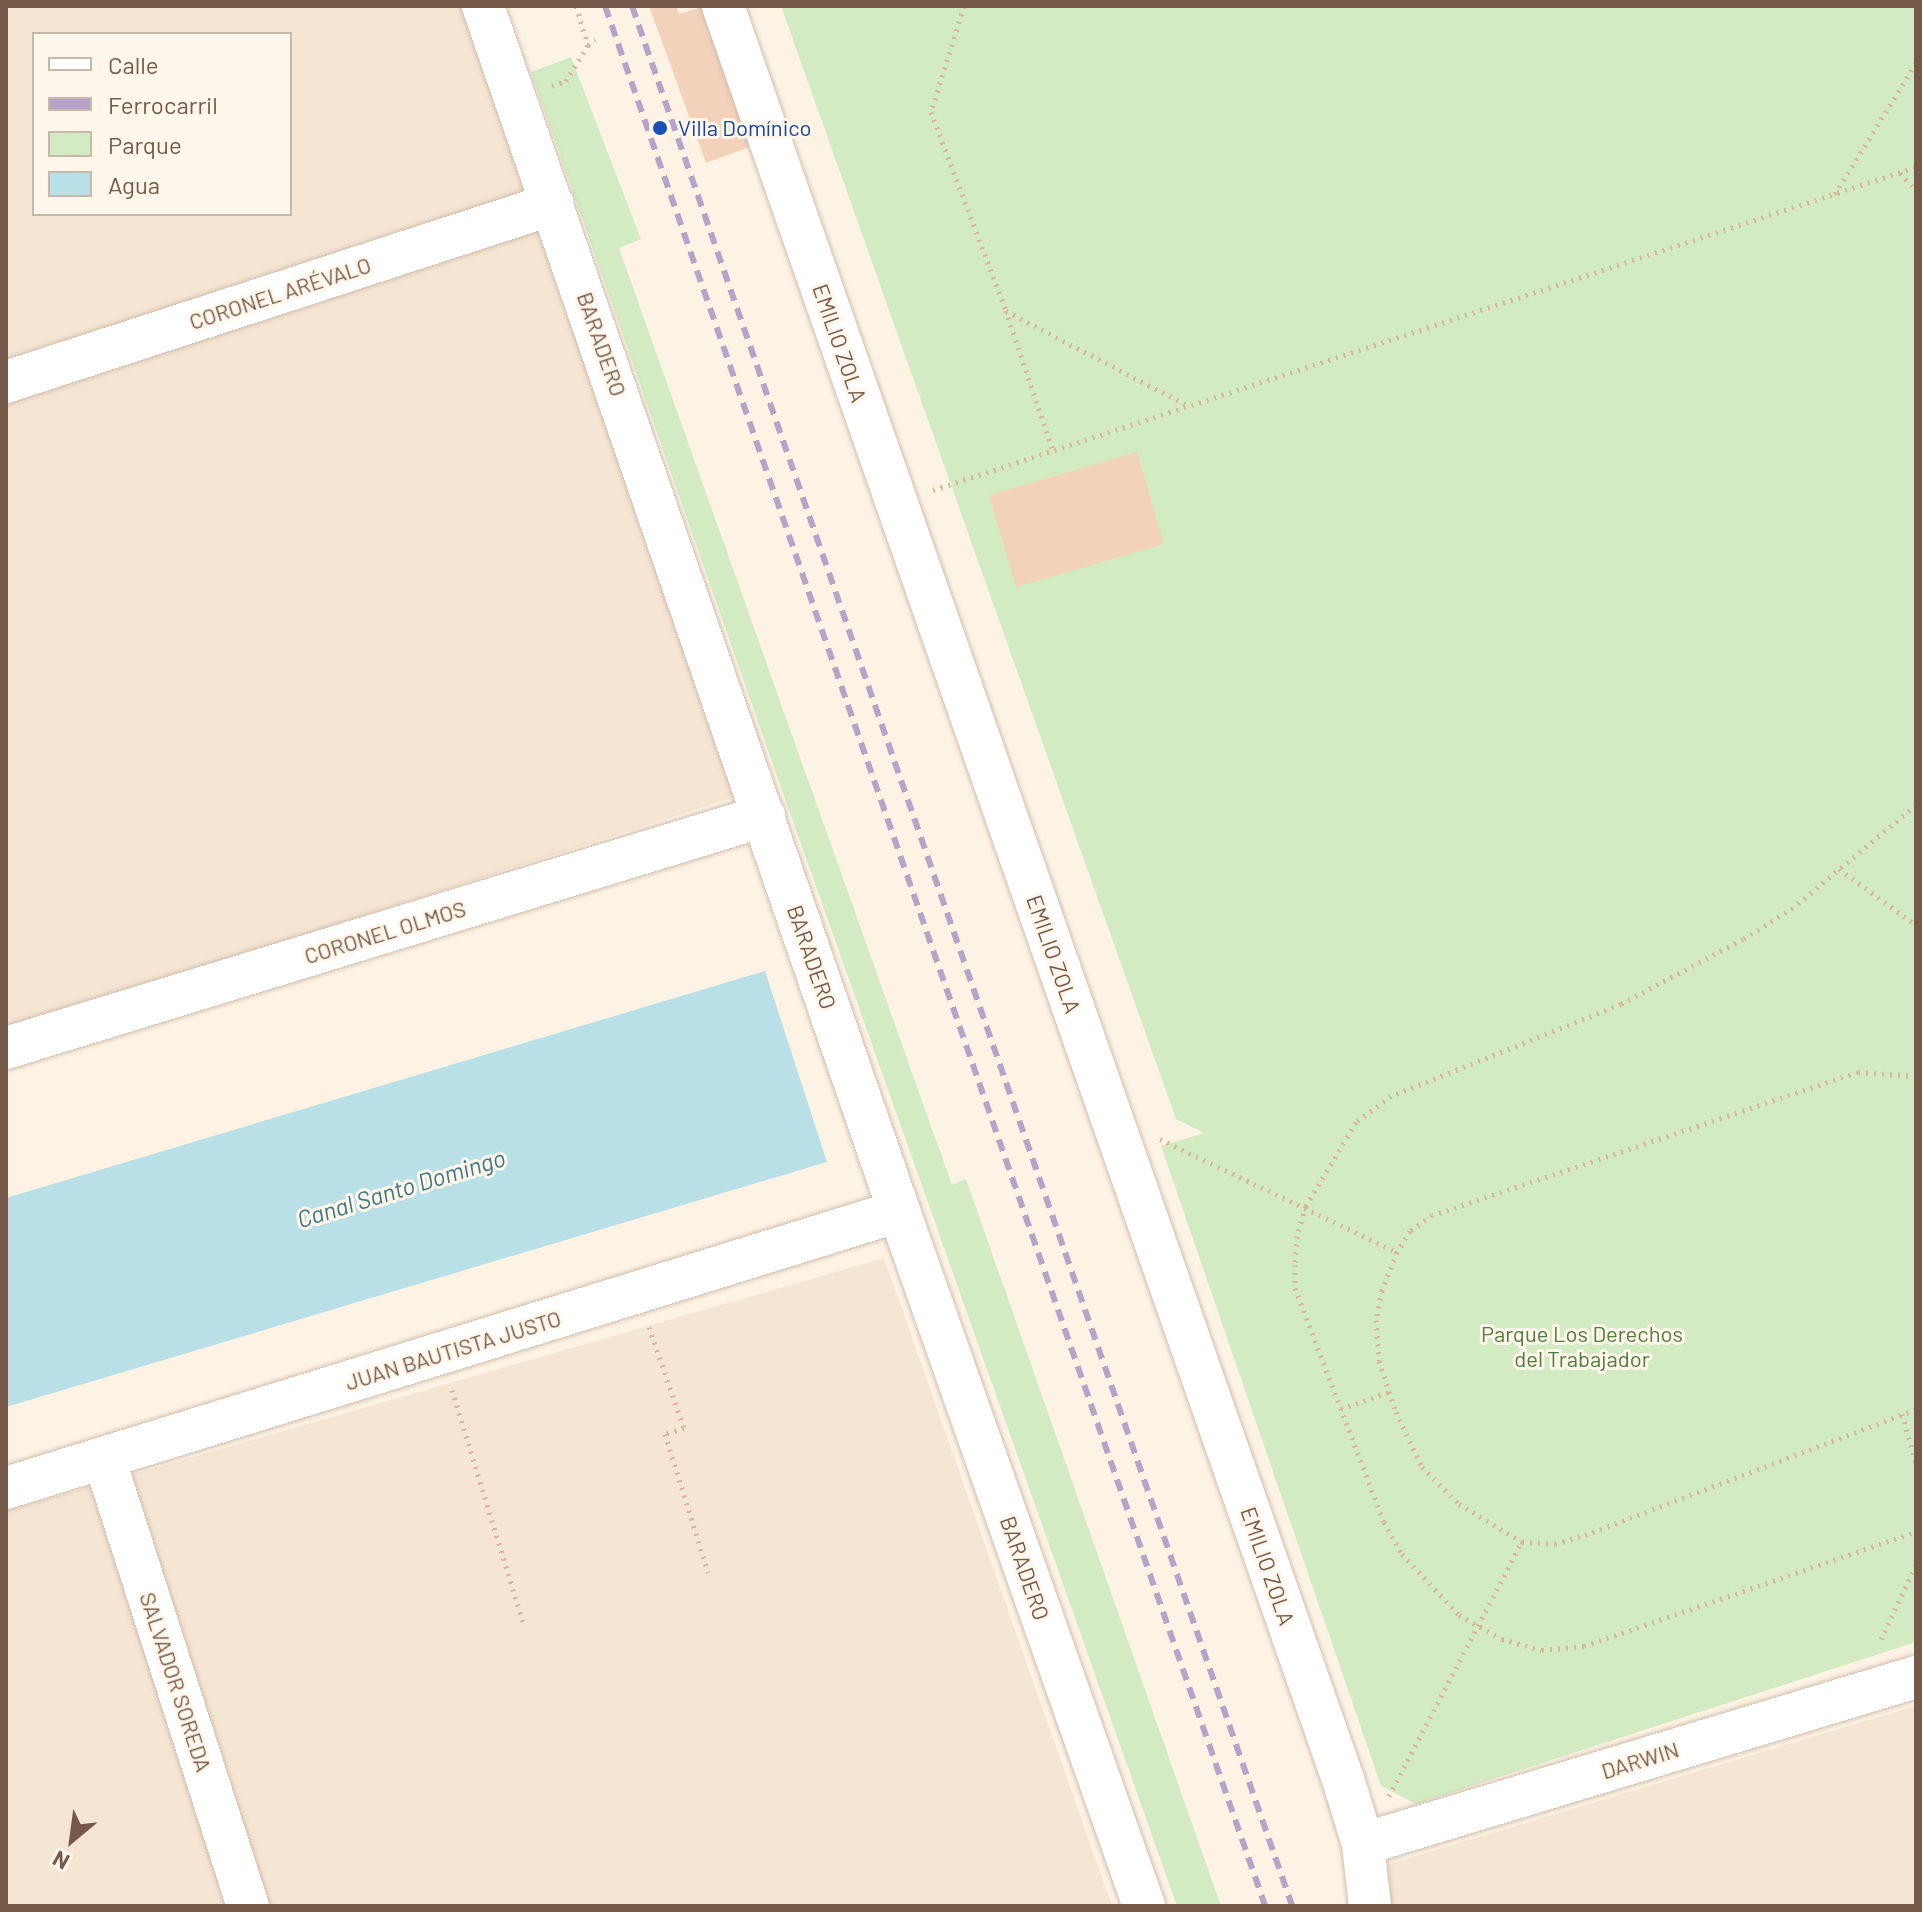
<!DOCTYPE html>
<html>
<head>
<meta charset="utf-8">
<style>
	body { margin:0 }
	#map { position:relative; width:1922px; height:1912px; overflow:hidden; background:#fdf3e5; font-family:Barlow,sans-serif }
	div>[style] { position:absolute }
	[style*='--x'] { left:calc(var(--x)*1px); top:calc(var(--y)*1px); width:calc(var(--w)*1px); rotate:calc(var(--a)*1deg) }
	.residential>* { inset:0; background:#f5e5d3 }
	.green>* { inset:0; background:#d3ebc3 }
	.water>* { inset:0; background:#b9e0e7 }
	.building>* { inset:0; background:#f3d2bc }
	.path>* { height:5px; margin-top:-2.5px; transform-origin:0; background:repeating-linear-gradient(90deg,#d8b59f 0 2px,transparent 0 8px) }
	.roads { filter:drop-shadow(0 0 2px #d1bdad) drop-shadow(0 0 2px #d1bdad) }
	.street>* { height:42px; margin:-21px; padding:0 21px; transform-origin:21px; border-radius:21px; background:#fff }
	.rail>* { height:6px; margin-top:-3px; transform-origin:0; background:repeating-linear-gradient(90deg,#b6a3c7 0 12px,transparent 0 20px) }
	.dots>* { width:22px; height:22px; translate:-50% -50%; box-sizing:border-box; border:4px solid #fff7eb; border-radius:50% }
	span { translate:-50% -50%; white-space:nowrap; text-align:center; line-height:1.15; -webkit-text-stroke:6px #fff7eb; paint-order:stroke }
	.transit-label { font-size:22px; color:#164399 }
	.left { translate:0 -50%; text-align:left }
	.street-label { font-size:22px; color:#765949 }
	.park-label { font-size:22px; color:#537c41 }
	.water-label { font-size:24px; color:#3f7883; font-style:italic }
	.frame { position:absolute; inset:0; border:8px solid #765949; pointer-events:none }
	.legend { position:absolute; left:32px; top:32px; width:260px; height:184px; box-sizing:border-box; background:#fff7eb; border:2px solid #c8b8aa; margin:0; padding:10px 14px; list-style:none; font-size:24px; color:#765949 }
	.legend li { display:flex; align-items:center; gap:16px; height:40px }
	.legend b { width:40px; border:2px solid #c8b8aa }
	.north { position:absolute; left:32px; top:1800px; width:80px; height:80px; -webkit-text-stroke:6px #fff7eb; paint-order:stroke; rotate:209deg; font-size:22px; font-weight:700; line-height:32px; text-align:center; color:#765949 }
	.north::after { content:''; display:block; margin:auto; width:28px; height:36px; background:#765949; clip-path:polygon(50% 0,100% 100%,50% 72%,0 100%) }
</style>
</head>
<body>
<div id="map">
	<div class="residential">
		<i style="clip-path:polygon(evenodd,6px 6px,472px 6px,744px 794px,6px 1030px,6px 6px,34px 34px,290px 34px,290px 214px,34px 214px,34px 34px)"></i>
		<i style="clip-path:polygon(884px 1258px,1112px 1906px,6px 1906px,6px 1511px)"></i>
		<i style="clip-path:polygon(1916px 1706px,1916px 1906px,1383px 1906px,1369px 1870px)"></i>
	</div>
	<div class="green">
		<i style="clip-path:polygon(781px 6px,1916px 6px,1916px 1642px,1416px 1804px,1381px 1786px,1161px 1146px,1204px 1133px,1176px 1119px)"></i>
		<i style="clip-path:polygon(571px 57px,641px 239px,619px 248px,952px 1185px,966px 1179px,1221px 1906px,1177px 1906px,784px 796px,531px 72px)"></i>
	</div>
	<div class="water">
		<i style="clip-path:polygon(765px 971px,827px 1162px,6px 1407px,6px 1198px)"></i>
	</div>
	<div class="building">
		<i style="clip-path:polygon(649px 6px,676px 6px,679px 14px,704px 6px,755px 145px,706px 163px)"></i>
		<i style="clip-path:polygon(1137px 452px,1164px 544px,1016px 587px,989px 495px)"></i>
	</div>
	<div class="path">
		<i style="--x:576;--y:6;--w:41;--a:72.9"></i>
		<i style="--x:964;--y:6;--w:111;--a:107.3"></i>
		<i style="--x:931;--y:112;--w:213;--a:69.3"></i>
		<i style="--x:552;--y:86;--w:15;--a:-20"></i>
		<i style="--x:566;--y:81;--w:42;--a:-58.6"></i>
		<i style="--x:588;--y:45;--w:9;--a:-32"></i>
		<i style="--x:1900;--y:173;--w:23;--a:47"></i>
		<i style="--x:1835;--y:194;--w:154;--a:-58.3"></i>
		<i style="--x:1052;--y:448;--w:145;--a:-108.6"></i>
		<i style="--x:1006;--y:311;--w:202;--a:27.5"></i>
		<i style="--x:933;--y:490;--w:1035;--a:-18.19"></i>
		<i style="--x:1916;--y:805;--w:160;--a:140.1"></i>
		<i style="--x:1793;--y:908;--w:59;--a:148.2"></i>
		<i style="--x:1743;--y:939;--w:138;--a:152"></i>
		<i style="--x:1621;--y:1004;--w:248;--a:158.2"></i>
		<i style="--x:1391;--y:1096;--w:44;--a:143.4"></i>
		<i style="--x:1356;--y:1122;--w:98;--a:120.8"></i>
		<i style="--x:1306;--y:1206;--w:31;--a:107"></i>
		<i style="--x:1297;--y:1236;--w:29;--a:94"></i>
		<i style="--x:1295;--y:1265;--w:23;--a:90"></i>
		<i style="--x:1295;--y:1288;--w:250;--a:69.2"></i>
		<i style="--x:1384;--y:1522;--w:37;--a:61"></i>
		<i style="--x:1402;--y:1554;--w:83;--a:46.9"></i>
		<i style="--x:1459;--y:1615;--w:49;--a:29.2"></i>
		<i style="--x:1502;--y:1639;--w:41;--a:15.4"></i>
		<i style="--x:1542;--y:1650;--w:42;--a:-5.4"></i>
		<i style="--x:1584;--y:1646;--w:351;--a:-19"></i>
		<i style="--x:1839;--y:869;--w:95;--a:36"></i>
		<i style="--x:1916;--y:1076;--w:58;--a:-176.1"></i>
		<i style="--x:1858;--y:1072;--w:449;--a:161.4"></i>
		<i style="--x:1432;--y:1215;--w:27;--a:144"></i>
		<i style="--x:1410;--y:1231;--w:25;--a:122"></i>
		<i style="--x:1397;--y:1252;--w:41;--a:111.5"></i>
		<i style="--x:1382;--y:1290;--w:31;--a:101"></i>
		<i style="--x:1376;--y:1320;--w:41;--a:85.8"></i>
		<i style="--x:1379;--y:1361;--w:54;--a:71.6"></i>
		<i style="--x:1396;--y:1412;--w:61;--a:64.7"></i>
		<i style="--x:1422;--y:1467;--w:52;--a:45"></i>
		<i style="--x:1459;--y:1504;--w:74;--a:31.1"></i>
		<i style="--x:1522;--y:1542;--w:33;--a:3"></i>
		<i style="--x:1555;--y:1544;--w:31;--a:-17"></i>
		<i style="--x:1585;--y:1535;--w:354;--a:-20.8"></i>
		<i style="--x:1160;--y:1139;--w:263;--a:25.5"></i>
		<i style="--x:649;--y:1327;--w:107;--a:70.9"></i>
		<i style="--x:684;--y:1428;--w:20;--a:162"></i>
		<i style="--x:665;--y:1434;--w:145;--a:72.7"></i>
		<i style="--x:452;--y:1390;--w:243;--a:73"></i>
		<i style="--x:1341;--y:1409;--w:51;--a:-19.5"></i>
		<i style="--x:1902;--y:1414;--w:51;--a:74.1"></i>
		<i style="--x:1881;--y:1639;--w:82;--a:-64.7"></i>
		<i style="--x:1389;--y:1796;--w:287;--a:-62.4"></i>
	</div>
	<div class="roads">
		<div class="street">
			<i style="--x:483;--y:6;--w:1275;--a:70.95"></i>
			<i style="--x:899;--y:1211;--w:737;--a:70.58"></i>
			<i style="--x:723;--y:6;--w:1878;--a:70.73"></i>
			<i style="--x:1343;--y:1779;--w:68;--a:72.9"></i>
			<i style="--x:1363;--y:1844;--w:62;--a:83.6"></i>
			<i style="--x:6;--y:382;--w:575;--a:-18.03"></i>
			<i style="--x:6;--y:1048;--w:793;--a:-17.02"></i>
			<i style="--x:104;--y:1458;--w:471;--a:72.2"></i>
			<i style="--x:6;--y:1488;--w:935;--a:-17.23"></i>
			<i style="--x:1363;--y:1844;--w:578;--a:-16.8"></i>
		</div>
	</div>
	<div class="rail">
		<i style="--x:605;--y:6;--w:2011;--a:70.84"></i>
		<i style="--x:632;--y:6;--w:2011;--a:70.84"></i>
	</div>
	<div class="dots">
		<i style="left:660px;top:128px;background:#1a4fb4"></i>
	</div>
	<div class="transit-label">
		<span class="left" style="left:678px;top:128px">Villa Domínico</span>
	</div>
	<div class="street-label">
		<span style="left:280px;top:293px;rotate:-18deg">CORONEL ARÉVALO</span>
		<span style="left:840px;top:343px;rotate:71deg">EMILIO ZOLA</span>
		<span style="left:602px;top:344px;rotate:71deg">BARADERO</span>
		<span style="left:385px;top:932px;rotate:-17deg">CORONEL OLMOS</span>
		<span style="left:1054px;top:954px;rotate:71deg">EMILIO ZOLA</span>
		<span style="left:812px;top:957px;rotate:71deg">BARADERO</span>
		<span style="left:453px;top:1350px;rotate:-17deg">JUAN BAUTISTA JUSTO</span>
		<span style="left:1268px;top:1566px;rotate:71deg">EMILIO ZOLA</span>
		<span style="left:1025px;top:1568px;rotate:71deg">BARADERO</span>
		<span style="left:176px;top:1682px;rotate:72deg">SALVADOR SOREDA</span>
		<span style="left:1640px;top:1760px;rotate:-17deg">DARWIN</span>
	</div>
	<div class="park-label">
		<span style="left:1582px;top:1346px">Parque Los Derechos<br>del Trabajador</span>
	</div>
	<div class="water-label">
		<span style="left:401px;top:1188px;rotate:-17deg">Canal Santo Domingo</span>
	</div>
	<div class="frame"></div>
	<ul class="legend">
	<li><b style="height:10px;background:#fff"></b>Calle</li>
	<li><b style="height:10px;background:#b6a3c7"></b>Ferrocarril</li>
	<li><b style="height:22px;background:#d3ebc3"></b>Parque</li>
	<li><b style="height:22px;background:#b9e0e7"></b>Agua</li>
	</ul>
	<div class="north">N</div>
</div>
</body>
</html>
